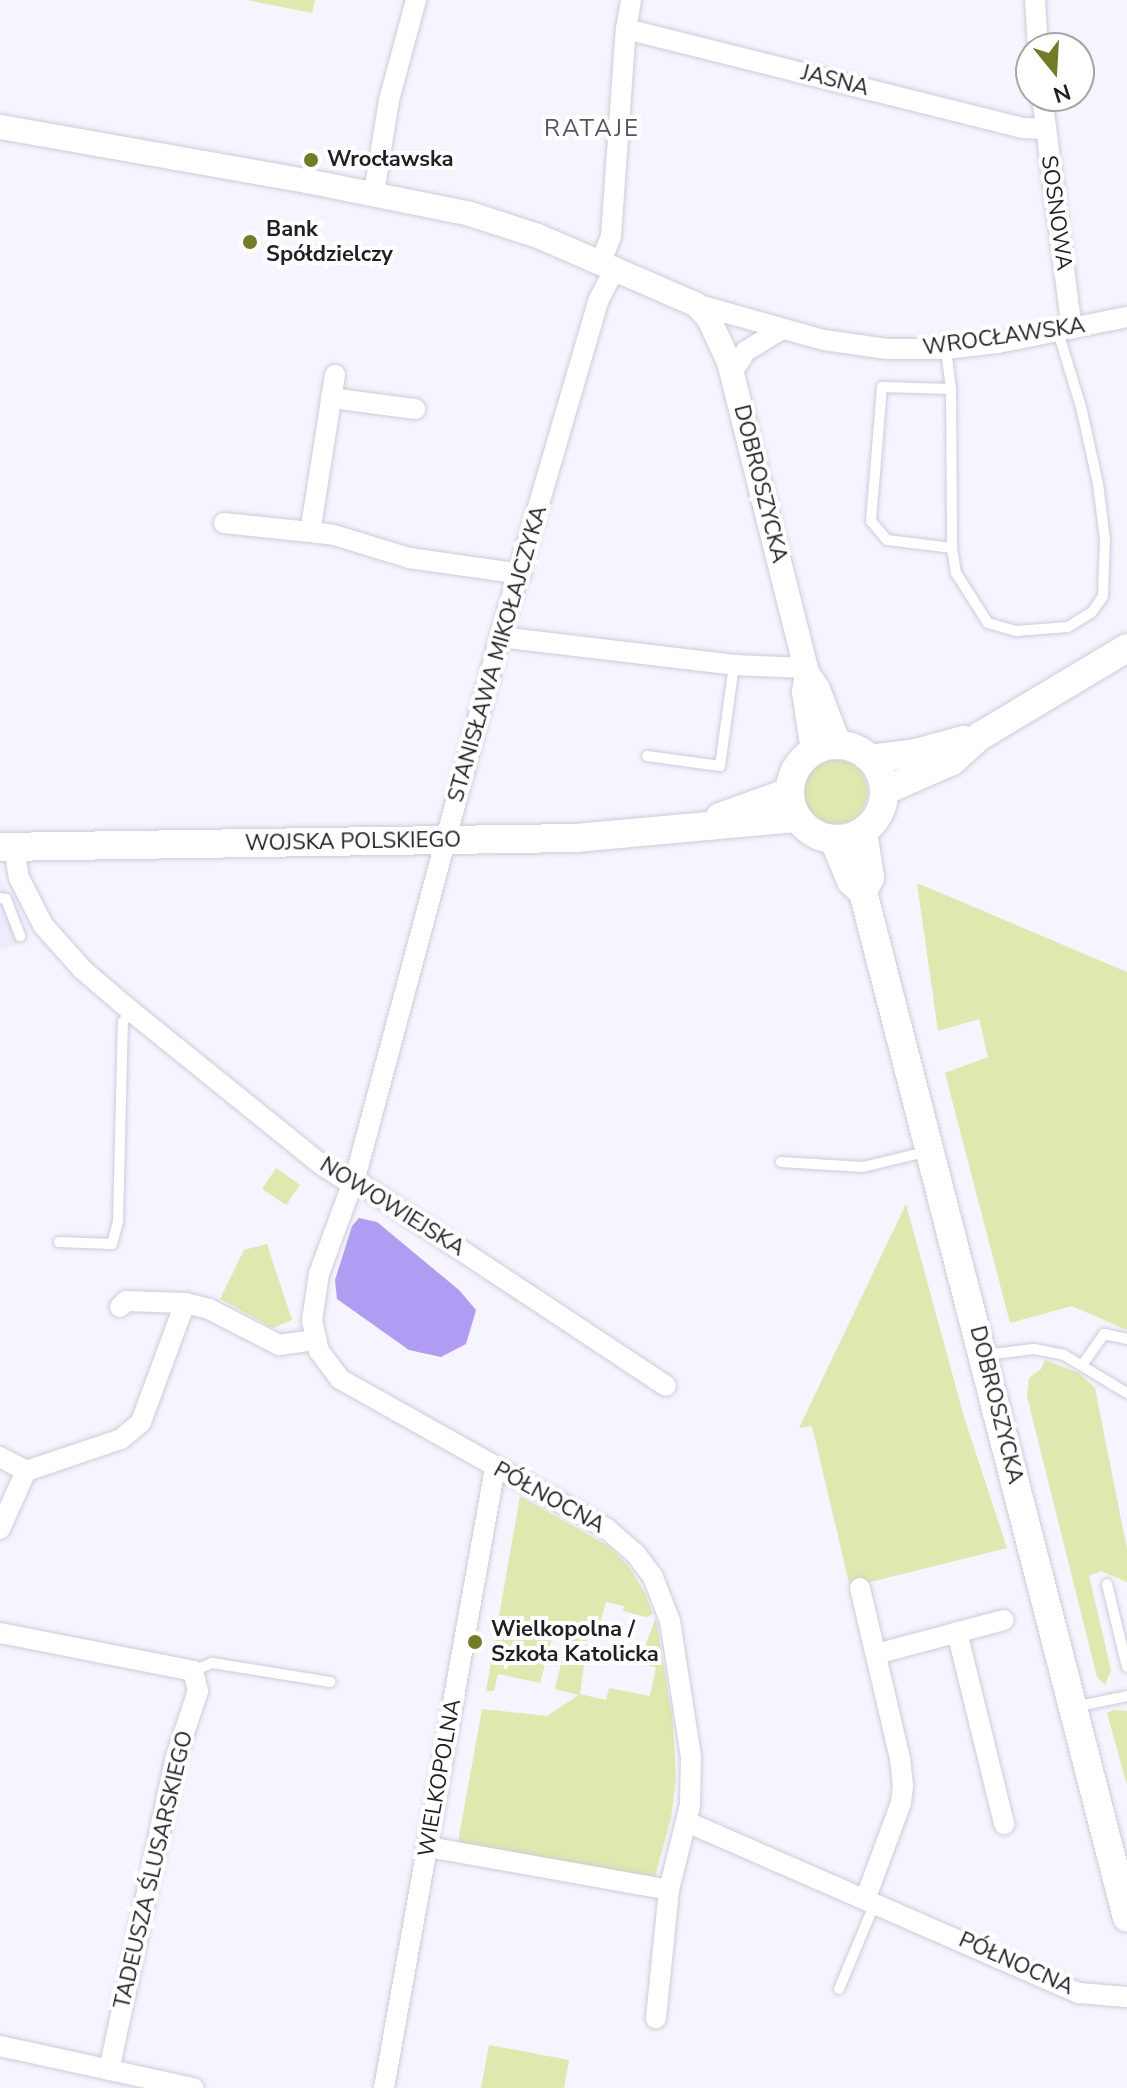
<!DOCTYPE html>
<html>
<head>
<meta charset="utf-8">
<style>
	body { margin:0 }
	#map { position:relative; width:1127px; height:2088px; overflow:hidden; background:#f6f4ff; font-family:"Nunito Sans",sans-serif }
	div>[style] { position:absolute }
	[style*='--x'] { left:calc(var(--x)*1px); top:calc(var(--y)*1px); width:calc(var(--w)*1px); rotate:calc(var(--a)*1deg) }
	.built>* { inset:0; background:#eeebfe }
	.green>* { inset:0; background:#dfe8ae }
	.round { border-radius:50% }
	.water>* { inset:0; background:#b09cf3 }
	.roads { filter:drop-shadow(0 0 2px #ceccd9) drop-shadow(0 0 2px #ceccd9) }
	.service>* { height:10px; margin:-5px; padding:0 5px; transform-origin:5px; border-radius:5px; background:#fff }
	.minor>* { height:20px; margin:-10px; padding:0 10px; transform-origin:10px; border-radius:10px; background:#fff }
	.tertiary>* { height:24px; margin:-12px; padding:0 12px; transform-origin:12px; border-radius:12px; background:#fff }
	.secondary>* { height:28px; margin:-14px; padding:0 14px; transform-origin:14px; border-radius:14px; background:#fff }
	.secondary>.ring { margin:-14px; padding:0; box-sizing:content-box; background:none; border:28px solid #fff; border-radius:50% }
	.dots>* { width:22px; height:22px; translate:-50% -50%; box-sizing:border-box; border:4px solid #fff; border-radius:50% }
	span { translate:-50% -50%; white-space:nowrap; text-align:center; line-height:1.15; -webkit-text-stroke:8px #fff; paint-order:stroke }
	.street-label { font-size:22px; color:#212025 }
	.poi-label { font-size:22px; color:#212025; font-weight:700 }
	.left { translate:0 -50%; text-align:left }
	.neighbourhood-label { font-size:24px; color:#56555f; letter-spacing:2px }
	.north { position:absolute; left:1015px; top:32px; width:80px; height:80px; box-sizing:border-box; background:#fff; border:2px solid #a6a6a8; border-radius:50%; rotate:162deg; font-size:22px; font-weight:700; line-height:32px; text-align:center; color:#212025 }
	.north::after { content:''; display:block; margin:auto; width:28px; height:36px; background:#737b27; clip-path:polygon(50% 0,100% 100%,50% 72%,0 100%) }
</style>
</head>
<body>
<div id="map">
	<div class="built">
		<i style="clip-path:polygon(0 876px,28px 940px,0 950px)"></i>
	</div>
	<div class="green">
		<i style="clip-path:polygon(247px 0,315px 0,312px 13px)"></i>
		<i class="round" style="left:804px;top:760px;width:64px;height:64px"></i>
		<i style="clip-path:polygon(917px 883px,1127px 972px,1127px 1330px,1072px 1306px,1010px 1323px,945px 1073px,988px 1057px,979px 1019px,938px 1031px)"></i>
		<i style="clip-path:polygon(276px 1168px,300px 1185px,286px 1205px,262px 1189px)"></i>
		<i style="clip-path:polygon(906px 1204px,964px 1417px,1007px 1548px,850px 1587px,812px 1426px,799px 1428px)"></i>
		<i style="clip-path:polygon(267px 1244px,292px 1320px,273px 1328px,220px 1299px,244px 1250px)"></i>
		<i style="clip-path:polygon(1045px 1360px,1079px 1373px,1095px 1388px,1127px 1549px,1127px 1582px,1101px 1571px,1089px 1576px,1111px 1670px,1105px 1685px,1097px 1677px,1027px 1396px,1029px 1378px,1041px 1369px)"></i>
		<i style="clip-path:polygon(520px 1496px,610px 1547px,629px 1567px,645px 1593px,653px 1614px,646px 1617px,623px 1611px,624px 1606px,606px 1602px,600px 1624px,590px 1622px,580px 1694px,606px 1700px,609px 1688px,650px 1696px,656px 1667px,639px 1664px,655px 1619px,657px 1624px,673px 1723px,676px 1779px,671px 1818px,655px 1877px,458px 1842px,482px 1709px,547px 1716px,579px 1695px,555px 1689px,570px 1627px,556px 1623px,540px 1683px,498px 1674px,494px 1691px,486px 1691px)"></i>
		<i style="clip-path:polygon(1113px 1710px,1127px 1711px,1127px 1785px,1107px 1713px)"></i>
		<i style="clip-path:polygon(489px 2045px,569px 2060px,564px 2088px,481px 2088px)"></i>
	</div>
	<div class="water">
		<i style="clip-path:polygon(359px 1218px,377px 1222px,459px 1290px,476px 1310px,466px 1344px,441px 1357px,409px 1350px,337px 1299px,335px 1280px,352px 1226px)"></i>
	</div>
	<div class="roads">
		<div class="service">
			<i style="--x:946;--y:349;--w:40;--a:82.9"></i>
			<i style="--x:951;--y:389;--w:159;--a:89.6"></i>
			<i style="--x:952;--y:548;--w:65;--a:-173"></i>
			<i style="--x:887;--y:540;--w:25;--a:-130"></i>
			<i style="--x:871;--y:521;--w:134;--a:-85.3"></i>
			<i style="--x:882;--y:387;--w:69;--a:1.7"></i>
			<i style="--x:952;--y:548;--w:25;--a:81"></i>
			<i style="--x:956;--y:573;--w:59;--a:57.4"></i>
			<i style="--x:988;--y:623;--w:29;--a:16"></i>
			<i style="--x:1016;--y:631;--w:52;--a:-4.4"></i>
			<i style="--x:1068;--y:627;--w:28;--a:-32"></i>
			<i style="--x:1092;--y:612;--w:19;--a:-55"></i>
			<i style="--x:1103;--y:596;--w:56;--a:-88"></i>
			<i style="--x:1105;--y:540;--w:56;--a:-97.1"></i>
			<i style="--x:1098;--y:484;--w:79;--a:-102.4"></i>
			<i style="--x:1081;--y:407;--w:78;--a:-107"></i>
			<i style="--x:647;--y:756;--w:74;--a:7.8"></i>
			<i style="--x:720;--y:766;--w:102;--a:-82.1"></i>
			<i style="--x:0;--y:898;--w:6;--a:9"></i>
			<i style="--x:6;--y:899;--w:40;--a:69"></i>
			<i style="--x:781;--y:1162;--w:82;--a:3.5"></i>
			<i style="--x:863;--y:1167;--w:68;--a:-13.6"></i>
			<i style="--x:59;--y:1242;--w:53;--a:2.2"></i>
			<i style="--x:112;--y:1244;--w:23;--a:-75"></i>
			<i style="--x:118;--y:1222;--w:200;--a:-88.6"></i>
			<i style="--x:123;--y:1022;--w:14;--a:-54"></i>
			<i style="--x:985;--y:1355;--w:49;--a:-7"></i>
			<i style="--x:1034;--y:1349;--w:31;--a:11"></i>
			<i style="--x:1064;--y:1355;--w:74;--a:31.1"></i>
			<i style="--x:1083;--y:1364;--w:37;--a:-55"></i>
			<i style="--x:1104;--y:1334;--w:24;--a:12"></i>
			<i style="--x:1107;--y:1584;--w:85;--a:76.5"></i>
			<i style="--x:193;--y:1671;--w:21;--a:-23"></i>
			<i style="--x:212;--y:1663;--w:120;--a:9.1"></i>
			<i style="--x:1074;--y:1707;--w:54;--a:-11.7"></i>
			<i style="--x:839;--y:1989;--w:93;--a:-67.3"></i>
		</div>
		<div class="minor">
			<i style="--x:1035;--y:0;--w:48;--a:86.4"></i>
			<i style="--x:626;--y:29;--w:410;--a:14"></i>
			<i style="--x:1024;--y:128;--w:20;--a:3"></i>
			<i style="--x:1042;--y:96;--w:235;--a:82.7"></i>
			<i style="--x:374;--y:193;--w:94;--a:-80.8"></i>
			<i style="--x:389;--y:100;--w:104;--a:-74.9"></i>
			<i style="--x:601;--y:262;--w:28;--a:-69"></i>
			<i style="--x:611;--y:236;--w:208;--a:-85.9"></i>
			<i style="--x:626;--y:29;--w:29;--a:-80"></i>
			<i style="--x:615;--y:268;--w:38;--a:117"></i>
			<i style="--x:598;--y:302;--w:349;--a:106.3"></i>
			<i style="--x:500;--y:637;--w:553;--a:104.99"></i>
			<i style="--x:357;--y:1171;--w:110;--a:110.3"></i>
			<i style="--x:319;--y:1274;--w:48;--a:98.5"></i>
			<i style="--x:312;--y:1321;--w:31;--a:77"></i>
			<i style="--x:319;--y:1351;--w:35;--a:53"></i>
			<i style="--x:340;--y:1379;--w:306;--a:29.3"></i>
			<i style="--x:607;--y:1529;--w:37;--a:41"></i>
			<i style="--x:635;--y:1553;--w:30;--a:53"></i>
			<i style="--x:653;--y:1577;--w:47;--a:68.9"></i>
			<i style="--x:670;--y:1621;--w:138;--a:81.2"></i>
			<i style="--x:691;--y:1757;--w:48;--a:91.2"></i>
			<i style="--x:690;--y:1805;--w:88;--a:103.9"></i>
			<i style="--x:669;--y:1890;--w:129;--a:95.8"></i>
			<i style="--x:695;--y:304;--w:134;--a:15.6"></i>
			<i style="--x:824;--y:340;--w:64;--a:8.1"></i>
			<i style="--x:887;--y:349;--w:59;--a:0"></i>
			<i style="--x:946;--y:349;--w:52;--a:-6.6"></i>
			<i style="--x:998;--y:343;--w:132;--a:-11.4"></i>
			<i style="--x:732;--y:373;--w:26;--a:-58"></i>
			<i style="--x:746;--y:351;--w:42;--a:-31.4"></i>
			<i style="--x:335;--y:375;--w:159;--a:99"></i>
			<i style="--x:310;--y:532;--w:24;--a:7"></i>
			<i style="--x:334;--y:535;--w:78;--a:17"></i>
			<i style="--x:409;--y:558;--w:113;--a:8.1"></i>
			<i style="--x:331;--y:398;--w:85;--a:7.5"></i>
			<i style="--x:224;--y:523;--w:86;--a:6"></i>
			<i style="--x:500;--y:637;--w:236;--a:6.8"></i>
			<i style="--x:734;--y:665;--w:72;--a:2.4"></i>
			<i style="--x:14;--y:847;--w:31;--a:81"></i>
			<i style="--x:19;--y:878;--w:53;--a:62.9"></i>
			<i style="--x:43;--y:925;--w:60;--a:48.4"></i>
			<i style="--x:83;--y:970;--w:63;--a:40.5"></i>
			<i style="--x:131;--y:1011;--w:245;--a:38.9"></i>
			<i style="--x:322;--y:1165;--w:27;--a:33"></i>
			<i style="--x:345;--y:1180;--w:20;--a:18"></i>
			<i style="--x:364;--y:1186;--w:362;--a:33.5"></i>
			<i style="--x:120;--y:1307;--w:8;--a:-45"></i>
			<i style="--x:126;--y:1301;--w:59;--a:1.9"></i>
			<i style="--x:185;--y:1303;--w:25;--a:14"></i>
			<i style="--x:209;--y:1309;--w:79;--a:27.2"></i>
			<i style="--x:279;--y:1345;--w:36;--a:-8"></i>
			<i style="--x:0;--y:1457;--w:30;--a:28"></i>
			<i style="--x:0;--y:1529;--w:64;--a:-65.9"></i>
			<i style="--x:26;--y:1471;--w:100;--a:-18.6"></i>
			<i style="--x:121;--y:1439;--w:26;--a:-40"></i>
			<i style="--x:141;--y:1422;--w:127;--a:-69.7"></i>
			<i style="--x:860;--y:1588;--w:175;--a:76.8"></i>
			<i style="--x:900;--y:1758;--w:28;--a:84"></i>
			<i style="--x:903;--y:1786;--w:17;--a:97"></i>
			<i style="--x:901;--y:1803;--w:100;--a:110.4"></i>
			<i style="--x:957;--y:1632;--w:198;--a:76.2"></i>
			<i style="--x:0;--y:1633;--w:197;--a:11.1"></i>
			<i style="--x:193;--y:1671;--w:21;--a:76"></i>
			<i style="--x:198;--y:1691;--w:73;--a:108.4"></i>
			<i style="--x:175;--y:1760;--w:317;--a:102"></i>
			<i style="--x:876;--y:1654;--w:132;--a:-14.9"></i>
			<i style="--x:687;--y:1822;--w:428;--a:23.6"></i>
			<i style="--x:1079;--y:1993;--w:48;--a:4.8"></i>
			<i style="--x:428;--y:1847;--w:245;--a:10.1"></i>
			<i style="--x:0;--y:2046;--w:198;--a:12.3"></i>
			<i style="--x:384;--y:2088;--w:630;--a:-79.85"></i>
		</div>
		<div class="tertiary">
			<i style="--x:0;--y:127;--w:312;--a:10"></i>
			<i style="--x:307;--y:181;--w:166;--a:11.4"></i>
			<i style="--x:470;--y:214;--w:71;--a:17.9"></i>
			<i style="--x:538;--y:236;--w:171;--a:23.4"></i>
			<i style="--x:695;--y:304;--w:18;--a:45"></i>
			<i style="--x:708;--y:317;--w:50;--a:65"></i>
			<i style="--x:729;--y:362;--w:321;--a:75.9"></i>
			<i style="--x:807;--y:673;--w:19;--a:55"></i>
			<i style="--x:818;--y:689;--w:59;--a:69.1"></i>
			<i style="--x:807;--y:673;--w:19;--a:99"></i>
			<i style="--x:804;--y:692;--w:60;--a:81.3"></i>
		</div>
		<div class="secondary">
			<i class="ring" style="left:790px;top:745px;width:66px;height:66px"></i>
			<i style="--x:870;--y:759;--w:46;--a:-7.4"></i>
			<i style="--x:916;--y:753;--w:49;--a:-15.5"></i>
			<i style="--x:884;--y:791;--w:74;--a:-23.8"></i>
			<i style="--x:952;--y:761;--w:38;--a:-42"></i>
			<i style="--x:980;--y:736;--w:171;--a:-30.9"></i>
			<i style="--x:720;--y:817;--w:74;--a:-19.7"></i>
			<i style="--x:863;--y:832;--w:46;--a:81.2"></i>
			<i style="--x:870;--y:877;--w:17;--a:115"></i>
			<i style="--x:834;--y:840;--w:44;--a:67.5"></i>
			<i style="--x:851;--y:881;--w:16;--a:43"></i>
			<i style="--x:863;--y:892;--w:1059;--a:75.57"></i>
			<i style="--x:0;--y:847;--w:576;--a:-0.9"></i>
			<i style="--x:576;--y:838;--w:222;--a:-5.2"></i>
		</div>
	</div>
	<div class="dots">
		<i style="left:311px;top:160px;background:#737b27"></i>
		<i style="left:250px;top:242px;background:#737b27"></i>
		<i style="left:475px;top:1642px;background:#737b27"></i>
	</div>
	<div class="street-label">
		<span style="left:835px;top:81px;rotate:14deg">JASNA</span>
		<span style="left:1056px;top:213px;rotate:82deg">SOSNOWA</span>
		<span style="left:1004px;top:337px;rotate:-8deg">WROCŁAWSKA</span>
		<span style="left:760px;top:484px;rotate:76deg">DOBROSZYCKA</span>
		<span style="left:498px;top:654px;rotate:-74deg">STANISŁAWA MIKOŁAJCZYKA</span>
		<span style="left:353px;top:842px;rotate:-1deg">WOJSKA POLSKIEGO</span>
		<span style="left:392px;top:1207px;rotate:32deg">NOWOWIEJSKA</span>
		<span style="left:996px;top:1405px;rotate:76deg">DOBROSZYCKA</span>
		<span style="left:549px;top:1498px;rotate:29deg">PÓŁNOCNA</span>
		<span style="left:440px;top:1778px;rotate:-80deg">WIELKOPOLNA</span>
		<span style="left:154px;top:1870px;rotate:-77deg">TADEUSZA ŚLUSARSKIEGO</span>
		<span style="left:1016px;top:1964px;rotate:24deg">PÓŁNOCNA</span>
	</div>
	<div class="poi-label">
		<span class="left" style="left:327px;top:160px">Wrocławska</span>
		<span class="left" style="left:266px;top:242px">Bank<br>Spółdzielczy</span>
		<span class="left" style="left:491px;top:1642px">Wielkopolna /<br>Szkoła Katolicka</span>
	</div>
	<div class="neighbourhood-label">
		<span style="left:592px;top:129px">RATAJE</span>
	</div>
	<div class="north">N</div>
</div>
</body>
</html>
